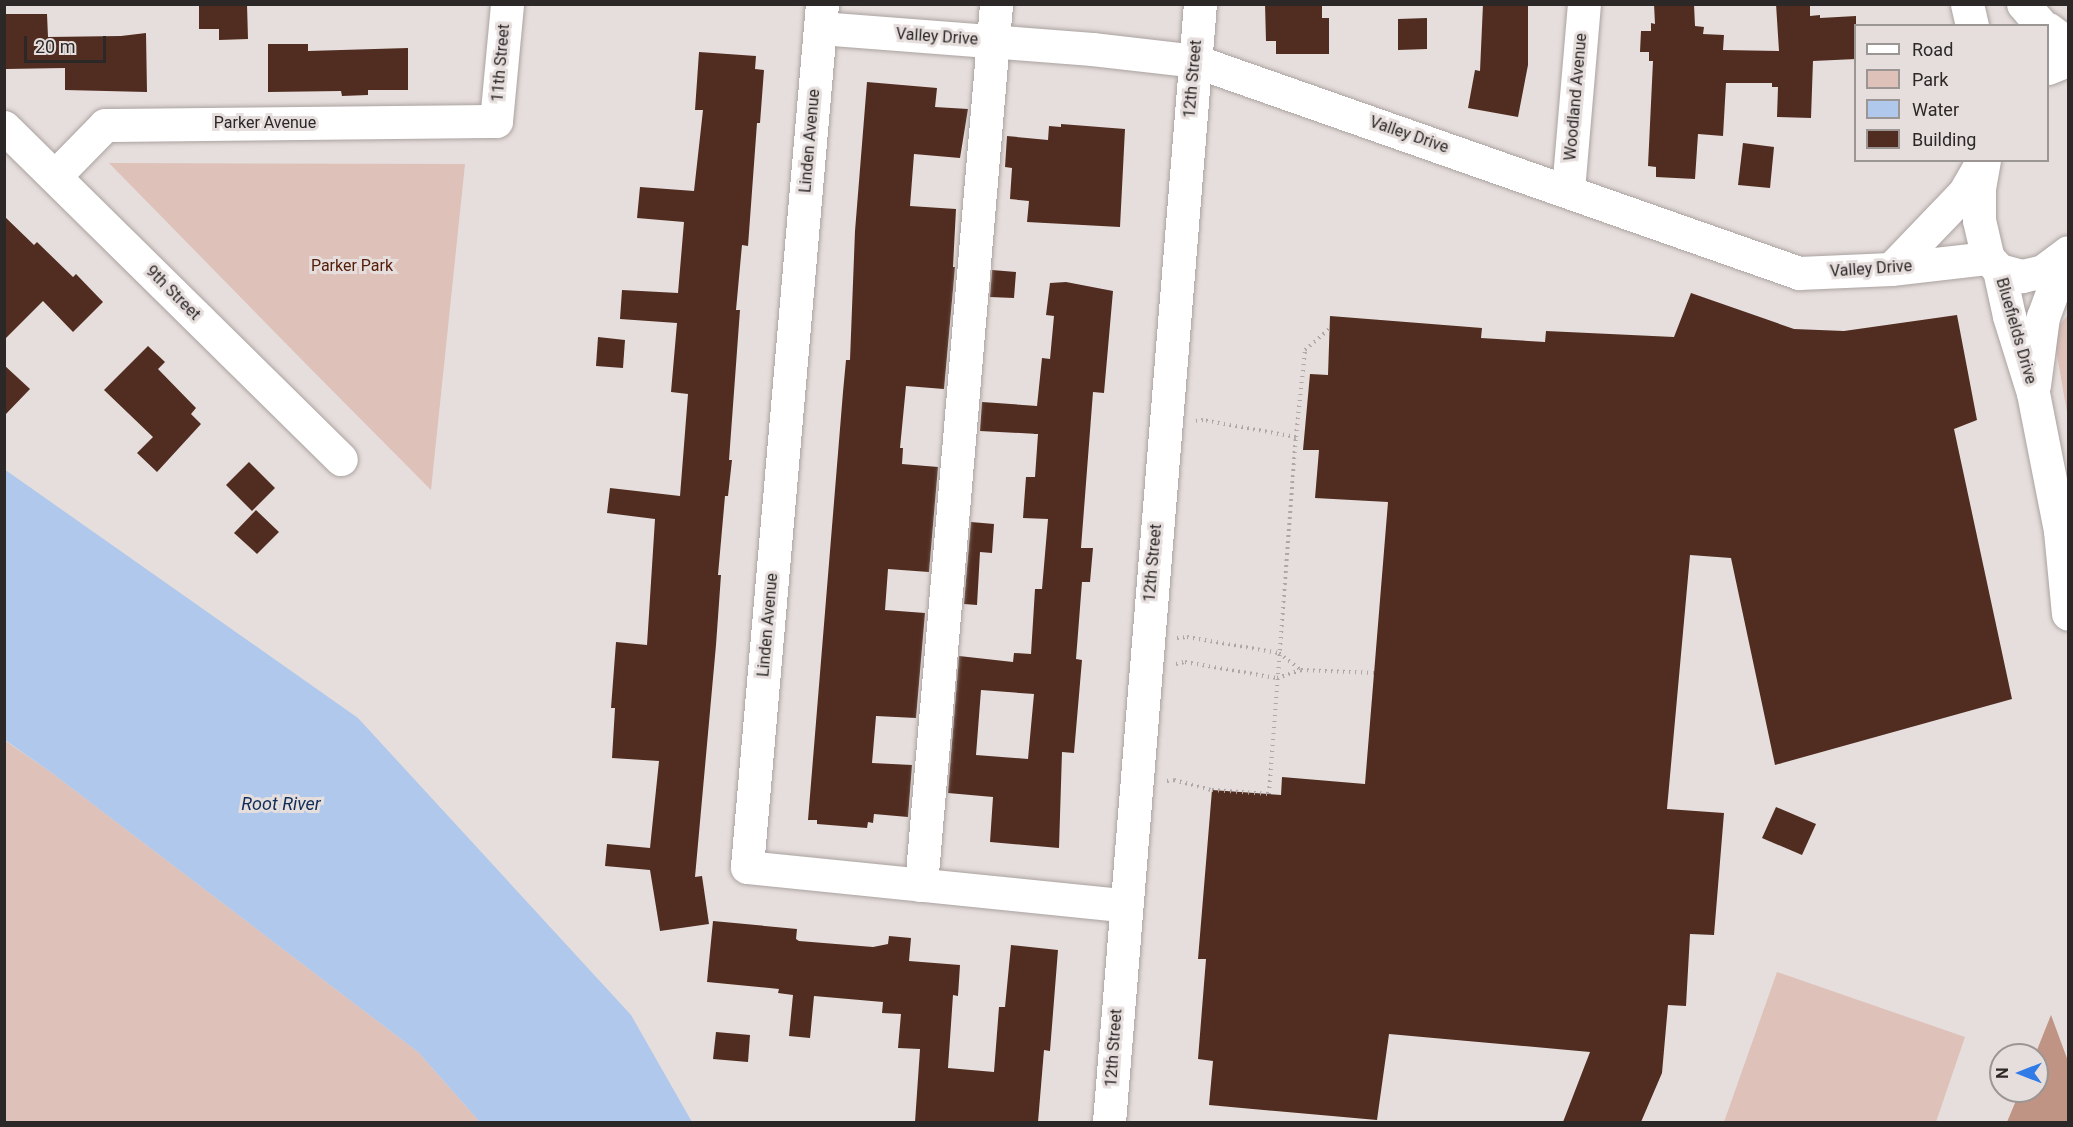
<!DOCTYPE html>
<html>
<head>
<meta charset="utf-8">
<style>
	body { margin:0 }
	#map { position:relative; width:2073px; height:1127px; overflow:hidden; background:#e6dedc; font-family:Roboto,sans-serif }
	div>[style] { position:absolute }
	[style*='--x'] { left:calc(var(--x)*1px); top:calc(var(--y)*1px); width:calc(var(--w)*1px); rotate:calc(var(--a)*1deg) }
	.green>* { inset:0; background:#dec1b8 }
	.forest>* { inset:0; background:#c09485 }
	.water>* { inset:0; background:#afc8ec }
	.building>* { inset:0; background:#512d21 }
	.path>* { height:4px; margin-top:-2px; transform-origin:0; background:repeating-linear-gradient(90deg,#aea7a6 0 1.5px,transparent 0 6px) }
	.roads { filter:drop-shadow(0 0 2px #aaa2a0) drop-shadow(0 0 2px #aaa2a0) }
	.minor>* { height:33px; margin:-16.5px; padding:0 16.5px; transform-origin:16.5px; border-radius:16.5px; background:#fff }
	span { translate:-50% -50%; white-space:nowrap; text-align:center; line-height:1.15; -webkit-text-stroke:6px #e6dedc; paint-order:stroke }
	.street-label { font-size:16px; color:#2b2827 }
	.park-label { font-size:16px; color:#531c08 }
	.water-label { font-size:18px; color:#0f2e5a; font-style:italic }
	.frame { position:absolute; inset:0; border:6px solid #2b2827; pointer-events:none }
	.legend { position:absolute; left:1854px; top:24px; width:195px; height:138px; box-sizing:border-box; background:#e6dedc; border:2px solid #9b9594; margin:0; padding:8px 10px; list-style:none; font-size:18px; color:#2b2827 }
	.legend li { display:flex; align-items:center; gap:12px; height:30px }
	.legend b { width:30px; border:2px solid #9b9594 }
	.north { position:absolute; left:1989px; top:1043px; width:60px; height:60px; box-sizing:border-box; background:#e6dedc; border:2px solid #9b9594; border-radius:50%; rotate:270deg; font-size:16px; font-weight:700; line-height:24px; text-align:center; color:#2b2827 }
	.north::after { content:''; display:block; margin:auto; width:21px; height:27px; background:#307be7; clip-path:polygon(50% 0,100% 100%,50% 72%,0 100%) }
	.scale { position:absolute; left:24px; top:36px; width:82px; height:27px; box-sizing:border-box; border:3px solid #2b2827; border-top:0; padding-left:8px; font-size:18px; line-height:21px; white-space:nowrap; color:#2b2827; -webkit-text-stroke:4px #e6dedc; paint-order:stroke }
</style>
</head>
<body>
<div id="map">
	<div class="green">
		<i style="clip-path:polygon(109px 163px,465px 164px,431px 490px,306px 364px)"></i>
		<i style="clip-path:polygon(2068px 315px,2068px 418px,2053px 332px)"></i>
		<i style="clip-path:polygon(4px 740px,52px 773px,418px 1052px,480px 1122px,5px 1122px)"></i>
		<i style="clip-path:polygon(1777px 972px,1965px 1037px,1936px 1122px,1724px 1122px)"></i>
	</div>
	<div class="forest">
		<i style="clip-path:polygon(2051px 1015px,2068px 1061px,2068px 1122px,2007px 1122px,2020px 1091px,2037px 1091px,2037px 1055px,2035px 1055px)"></i>
	</div>
	<div class="water">
		<i style="clip-path:polygon(4px 469px,358px 718px,631px 1015px,692px 1122px,480px 1122px,418px 1052px,52px 773px,5px 740px)"></i>
	</div>
	<div class="building">
		<i style="clip-path:polygon(199px 4px,247px 4px,248px 39px,219px 40px,219px 29px,199px 29px)"></i>
		<i style="clip-path:polygon(1265px 4px,1322px 4px,1322px 18px,1329px 18px,1329px 54px,1276px 54px,1276px 41px,1266px 41px)"></i>
		<i style="clip-path:polygon(1483px 4px,1528px 4px,1528px 65px,1518px 117px,1468px 108px,1475px 70px,1480px 71px)"></i>
		<i style="clip-path:polygon(1654px 4px,1694px 4px,1695px 26px,1704px 27px,1703px 34px,1724px 35px,1723px 50px,1779px 51px,1776px 4px,1810px 4px,1810px 16px,1820px 15px,1820px 18px,1856px 16px,1856px 59px,1813px 61px,1811px 118px,1777px 117px,1778px 87px,1772px 87px,1772px 83px,1726px 83px,1723px 136px,1698px 134px,1695px 179px,1656px 177px,1656px 167px,1648px 166px,1653px 61px,1649px 61px,1649px 52px,1640px 52px,1641px 31px,1651px 31px,1651px 23px,1655px 24px)"></i>
		<i style="clip-path:polygon(5px 14px,47px 14px,48px 37px,121px 36px,146px 33px,147px 92px,65px 90px,65px 68px,6px 69px)"></i>
		<i style="clip-path:polygon(1427px 18px,1427px 49px,1398px 50px,1398px 19px)"></i>
		<i style="clip-path:polygon(268px 44px,308px 44px,308px 51px,408px 48px,408px 90px,368px 90px,368px 95px,342px 96px,341px 91px,268px 92px)"></i>
		<i style="clip-path:polygon(699px 52px,756px 56px,755px 69px,764px 70px,760px 123px,757px 123px,748px 246px,742px 245px,736px 310px,740px 310px,729px 460px,732px 460px,728px 496px,725px 496px,718px 575px,721px 575px,716px 645px,695px 877px,702px 876px,709px 924px,660px 931px,650px 870px,605px 866px,607px 844px,650px 848px,659px 761px,612px 758px,615px 708px,611px 708px,616px 642px,647px 645px,655px 519px,607px 513px,610px 488px,680px 496px,688px 394px,671px 392px,677px 323px,620px 319px,622px 290px,678px 293px,684px 222px,637px 218px,640px 187px,694px 191px,703px 110px,695px 110px)"></i>
		<i style="clip-path:polygon(867px 82px,937px 88px,935px 107px,968px 109px,960px 158px,914px 154px,910px 206px,956px 209px,953px 267px,955px 267px,944px 389px,906px 386px,900px 448px,903px 448px,902px 464px,938px 467px,929px 572px,888px 569px,885px 610px,925px 613px,916px 718px,876px 716px,872px 763px,912px 765px,908px 817px,874px 814px,873px 823px,868px 822px,867px 828px,817px 824px,817px 820px,808px 820px,843px 392px,846px 360px,850px 360px,855px 231px)"></i>
		<i style="clip-path:polygon(1061px 124px,1125px 129px,1120px 227px,1027px 222px,1029px 201px,1010px 199px,1012px 168px,1005px 167px,1007px 136px,1048px 140px,1049px 126px,1061px 127px)"></i>
		<i style="clip-path:polygon(1743px 143px,1774px 147px,1770px 188px,1738px 185px)"></i>
		<i style="clip-path:polygon(4px 216px,34px 245px,37px 242px,73px 277px,76px 274px,103px 302px,73px 332px,43px 301px,4px 340px)"></i>
		<i style="clip-path:polygon(992px 270px,1016px 272px,1014px 298px,990px 297px)"></i>
		<i style="clip-path:polygon(evenodd,1066px 282px,1113px 291px,1104px 393px,1093px 392px,1081px 548px,1093px 548px,1090px 582px,1082px 582px,1076px 659px,1082px 660px,1074px 753px,1062px 752px,1059px 848px,990px 842px,993px 797px,948px 793px,959px 656px,1013px 662px,1014px 653px,1031px 654px,1035px 589px,1042px 589px,1048px 519px,1023px 518px,1026px 477px,1035px 477px,1038px 434px,980px 431px,982px 402px,1037px 406px,1042px 358px,1050px 359px,1054px 316px,1046px 315px,1050px 283px,1066px 282px,981px 690px,1034px 694px,1028px 759px,976px 755px,981px 690px)"></i>
		<i style="clip-path:polygon(1691px 293px,1794px 329px,1844px 331px,1957px 315px,1977px 420px,1954px 429px,2012px 699px,1775px 765px,1731px 558px,1690px 555px,1667px 809px,1724px 813px,1714px 935px,1690px 934px,1686px 1006px,1668px 1005px,1662px 1073px,1641px 1122px,1563px 1122px,1590px 1052px,1389px 1034px,1377px 1120px,1209px 1105px,1213px 1061px,1198px 1059px,1206px 959px,1198px 959px,1212px 790px,1281px 795px,1282px 777px,1365px 784px,1388px 502px,1315px 498px,1319px 450px,1303px 450px,1310px 374px,1328px 375px,1330px 316px,1482px 328px,1481px 338px,1545px 342px,1546px 331px,1674px 337px)"></i>
		<i style="clip-path:polygon(598px 337px,625px 340px,623px 368px,596px 366px)"></i>
		<i style="clip-path:polygon(148px 346px,165px 362px,158px 369px,196px 408px,191px 414px,201px 424px,157px 472px,137px 453px,153px 437px,104px 390px)"></i>
		<i style="clip-path:polygon(4px 365px,30px 389px,4px 416px)"></i>
		<i style="clip-path:polygon(249px 462px,275px 488px,252px 511px,226px 485px)"></i>
		<i style="clip-path:polygon(256px 510px,279px 532px,257px 554px,234px 533px)"></i>
		<i style="clip-path:polygon(971px 522px,994px 524px,992px 553px,980px 552px,977px 605px,964px 604px)"></i>
		<i style="clip-path:polygon(1776px 807px,1816px 824px,1802px 855px,1762px 838px)"></i>
		<i style="clip-path:polygon(713px 921px,797px 929px,796px 939px,799px 941px,873px 947px,888px 944px,889px 936px,911px 938px,909px 961px,960px 965px,958px 996px,953px 995px,948px 1068px,994px 1072px,999px 1007px,1005px 1007px,1011px 945px,1058px 950px,1050px 1051px,1044px 1050px,1038px 1122px,915px 1122px,920px 1049px,898px 1048px,901px 1014px,882px 1013px,883px 1002px,814px 996px,810px 1038px,789px 1036px,793px 995px,778px 993px,779px 989px,707px 982px)"></i>
		<i style="clip-path:polygon(716px 1032px,750px 1035px,748px 1062px,713px 1059px)"></i>
	</div>
	<div class="path">
		<i style="--x:1296;--y:437;--w:87;--a:-84.1"></i>
		<i style="--x:1305;--y:350;--w:32;--a:-41"></i>
		<i style="--x:1177;--y:638;--w:10;--a:-6"></i>
		<i style="--x:1187;--y:637;--w:93;--a:9.9"></i>
		<i style="--x:1279;--y:653;--w:28;--a:38"></i>
		<i style="--x:1176;--y:664;--w:9;--a:-13"></i>
		<i style="--x:1185;--y:662;--w:93;--a:9.9"></i>
		<i style="--x:1277;--y:678;--w:25;--a:-18"></i>
		<i style="--x:1301;--y:670;--w:73;--a:2.4"></i>
		<i style="--x:1167;--y:781;--w:7;--a:-8"></i>
		<i style="--x:1174;--y:780;--w:39;--a:15"></i>
		<i style="--x:1212;--y:790;--w:57;--a:4"></i>
		<i style="--x:1269;--y:794;--w:358;--a:-85.7"></i>
		<i style="--x:1296;--y:437;--w:95;--a:-169.6"></i>
		<i style="--x:1203;--y:420;--w:7;--a:172"></i>
	</div>
	<div class="roads">
		<div class="minor">
			<i style="--x:822;--y:4;--w:866;--a:94.97"></i>
			<i style="--x:747;--y:867;--w:379;--a:5.8"></i>
			<i style="--x:1967;--y:4;--w:23;--a:77"></i>
			<i style="--x:2023;--y:4;--w:29;--a:49"></i>
			<i style="--x:820;--y:28;--w:273;--a:4.4"></i>
			<i style="--x:1092;--y:49;--w:104;--a:6.6"></i>
			<i style="--x:1195;--y:61;--w:640;--a:19.34"></i>
			<i style="--x:1799;--y:273;--w:92;--a:-2.5"></i>
			<i style="--x:1891;--y:269;--w:98;--a:-6.5"></i>
			<i style="--x:2048;--y:29;--w:25;--a:37"></i>
			<i style="--x:2048;--y:68;--w:22;--a:-22"></i>
			<i style="--x:4;--y:127;--w:473;--a:44.6"></i>
			<i style="--x:1984;--y:160;--w:29;--a:100"></i>
			<i style="--x:1979;--y:189;--w:31;--a:90"></i>
			<i style="--x:1979;--y:220;--w:39;--a:77"></i>
			<i style="--x:1988;--y:258;--w:16;--a:47"></i>
			<i style="--x:1999;--y:270;--w:24;--a:15"></i>
			<i style="--x:2022;--y:276;--w:22;--a:-13"></i>
			<i style="--x:2043;--y:271;--w:31;--a:-37"></i>
			<i style="--x:55;--y:176;--w:71;--a:-45.6"></i>
			<i style="--x:105;--y:125;--w:391;--a:-0.6"></i>
			<i style="--x:496;--y:121;--w:118;--a:-84.6"></i>
			<i style="--x:1568;--y:190;--w:187;--a:-85.1"></i>
			<i style="--x:1891;--y:269;--w:105;--a:-46.2"></i>
			<i style="--x:1964;--y:193;--w:34;--a:-60"></i>
			<i style="--x:1999;--y:270;--w:47;--a:77.7"></i>
			<i style="--x:2009;--y:316;--w:81;--a:72.7"></i>
			<i style="--x:2033;--y:393;--w:141;--a:78.9"></i>
			<i style="--x:2060;--y:531;--w:83;--a:84.5"></i>
			<i style="--x:2034;--y:385;--w:69;--a:-82.5"></i>
			<i style="--x:2043;--y:317;--w:67;--a:-69.9"></i>
			<i style="--x:921;--y:885;--w:884;--a:-85.13"></i>
			<i style="--x:1109;--y:1122;--w:1122;--a:-85.35"></i>
		</div>
	</div>
	<div class="street-label">
		<span style="left:937px;top:37px;rotate:4deg">Valley Drive</span>
		<span style="left:501px;top:63px;rotate:-85deg">11th Street</span>
		<span style="left:1193px;top:79px;rotate:-85deg">12th Street</span>
		<span style="left:1576px;top:97px;rotate:-85deg">Woodland Avenue</span>
		<span style="left:265px;top:123px">Parker Avenue</span>
		<span style="left:1409px;top:135px;rotate:19deg">Valley Drive</span>
		<span style="left:810px;top:141px;rotate:-85deg">Linden Avenue</span>
		<span style="left:1871px;top:269px;rotate:-4deg">Valley Drive</span>
		<span style="left:173px;top:293px;rotate:45deg">9th Street</span>
		<span style="left:2016px;top:331px;rotate:74deg">Bluefields Drive</span>
		<span style="left:1153px;top:563px;rotate:-85deg">12th Street</span>
		<span style="left:768px;top:625px;rotate:-85deg">Linden Avenue</span>
		<span style="left:1114px;top:1048px;rotate:-86deg">12th Street</span>
	</div>
	<div class="park-label">
		<span style="left:352px;top:266px">Parker Park</span>
	</div>
	<div class="water-label">
		<span style="left:281px;top:804px">Root River</span>
	</div>
	<div class="frame"></div>
	<ul class="legend">
	<li><b style="height:8px;background:#fff"></b>Road</li>
	<li><b style="height:16px;background:#dec1b8"></b>Park</li>
	<li><b style="height:16px;background:#afc8ec"></b>Water</li>
	<li><b style="height:16px;background:#512d21"></b>Building</li>
	</ul>
	<div class="north">N</div>
	<div class="scale">20 m</div>
</div>
</body>
</html>
